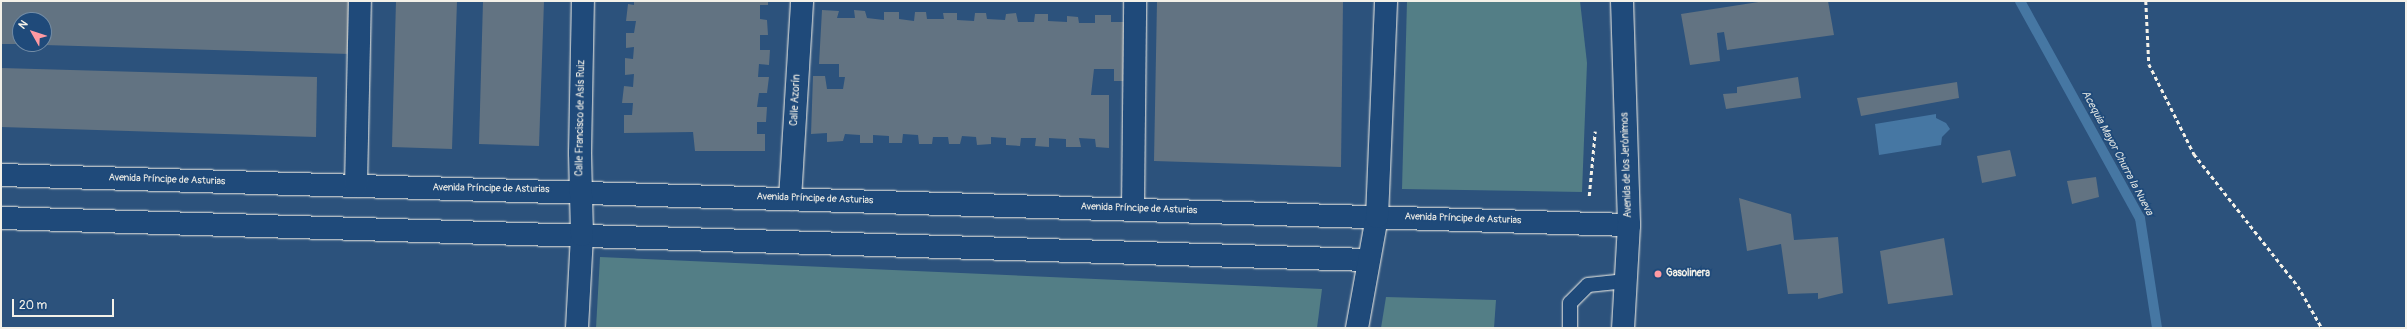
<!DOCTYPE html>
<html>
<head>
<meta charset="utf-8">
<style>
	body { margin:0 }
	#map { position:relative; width:2407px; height:329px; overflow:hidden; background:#2c527c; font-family:Pangolin,sans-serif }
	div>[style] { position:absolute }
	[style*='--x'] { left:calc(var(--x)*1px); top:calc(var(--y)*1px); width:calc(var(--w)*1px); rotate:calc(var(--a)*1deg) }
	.green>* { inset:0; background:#537e86 }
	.water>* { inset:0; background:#4677a3 }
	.stream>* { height:10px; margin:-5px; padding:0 5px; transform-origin:5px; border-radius:5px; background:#4677a3 }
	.building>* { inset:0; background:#627382 }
	.path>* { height:2.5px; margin-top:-1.25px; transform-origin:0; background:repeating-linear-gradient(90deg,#f4f1e8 0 4px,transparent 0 7px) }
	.roads { filter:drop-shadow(0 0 1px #f4f1e8) drop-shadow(0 0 1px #f4f1e8) }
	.lane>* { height:14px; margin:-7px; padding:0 7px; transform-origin:7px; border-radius:7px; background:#1f4a7a }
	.street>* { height:22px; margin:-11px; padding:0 11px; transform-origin:11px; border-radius:11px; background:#1f4a7a }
	.secondary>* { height:22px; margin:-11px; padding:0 11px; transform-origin:11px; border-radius:11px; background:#1f4a7a }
	.dots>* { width:11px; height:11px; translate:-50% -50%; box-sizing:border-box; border:2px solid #1f4a7a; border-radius:50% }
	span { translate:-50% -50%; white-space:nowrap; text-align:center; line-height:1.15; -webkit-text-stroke:3.5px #1f4a7a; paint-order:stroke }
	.street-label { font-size:10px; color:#f4f1e8 }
	.poi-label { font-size:10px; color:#f4f1e8; font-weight:700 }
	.left { translate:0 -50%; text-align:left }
	.water-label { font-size:11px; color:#dadfde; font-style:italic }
	.frame { position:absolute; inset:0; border:2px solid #f4f1e8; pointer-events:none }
	.north { position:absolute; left:12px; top:12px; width:40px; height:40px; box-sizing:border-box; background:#1f4a7a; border:1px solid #748da6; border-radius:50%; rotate:309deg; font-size:11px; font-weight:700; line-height:16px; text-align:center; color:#f4f1e8 }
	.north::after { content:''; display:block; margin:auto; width:14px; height:18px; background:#ff9aa2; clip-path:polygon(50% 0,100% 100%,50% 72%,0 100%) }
	.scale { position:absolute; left:12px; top:299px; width:102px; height:18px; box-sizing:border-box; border:2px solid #f4f1e8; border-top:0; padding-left:5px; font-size:12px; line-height:14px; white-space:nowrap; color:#f4f1e8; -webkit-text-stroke:3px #1f4a7a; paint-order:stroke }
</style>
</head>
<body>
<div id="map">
	<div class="green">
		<i style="clip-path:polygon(1407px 1px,1580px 1px,1587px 63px,1582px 192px,1402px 189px)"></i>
		<i style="clip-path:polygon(600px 257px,1322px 289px,1317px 328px,596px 328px)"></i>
		<i style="clip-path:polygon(1386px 297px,1496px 300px,1494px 328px,1381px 328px)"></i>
	</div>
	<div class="water">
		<i style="clip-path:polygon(1936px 114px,1936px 118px,1946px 123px,1950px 129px,1942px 137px,1941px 145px,1879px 155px,1875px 124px)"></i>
	</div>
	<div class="stream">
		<i style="--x:2020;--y:1;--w:248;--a:61.1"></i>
		<i style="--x:2140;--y:218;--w:111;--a:81.2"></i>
	</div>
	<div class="building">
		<i style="clip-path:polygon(1px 1px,352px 1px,350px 54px,44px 45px,44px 20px,20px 20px,20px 44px,1px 44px)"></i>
		<i style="clip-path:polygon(396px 1px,457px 1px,452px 149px,392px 147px)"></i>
		<i style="clip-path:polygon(483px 1px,544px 1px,539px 146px,479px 144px)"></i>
		<i style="clip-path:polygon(634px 1px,768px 1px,768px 5px,760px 5px,760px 19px,767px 20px,768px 35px,760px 35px,760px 50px,770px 50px,769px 65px,759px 64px,758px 77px,769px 77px,767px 93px,759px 93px,757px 107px,767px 107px,766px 122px,757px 122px,757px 134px,765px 134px,765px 151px,695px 151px,693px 132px,624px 133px,624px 115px,632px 115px,633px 103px,622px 103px,624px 86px,633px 87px,634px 74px,625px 75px,625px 58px,633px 59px,634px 47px,626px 48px,626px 33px,634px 33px,636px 21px,626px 21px,628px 4px,634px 5px)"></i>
		<i style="clip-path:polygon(1157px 1px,1343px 1px,1341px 167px,1154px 161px)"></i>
		<i style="clip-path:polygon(1765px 1px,1828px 1px,1834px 35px,1727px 50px,1724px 32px,1717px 33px,1720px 61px,1690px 65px,1681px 14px)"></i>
		<i style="clip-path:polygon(822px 10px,839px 11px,837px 18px,855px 18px,854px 10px,865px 11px,867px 18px,884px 20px,884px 12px,899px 12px,899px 19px,914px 21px,915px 12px,926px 12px,927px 19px,944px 19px,943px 13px,957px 13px,957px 20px,974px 21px,975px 13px,986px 13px,987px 19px,1005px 20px,1006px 14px,1016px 13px,1018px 22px,1034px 22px,1035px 14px,1048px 14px,1048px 21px,1067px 22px,1067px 16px,1078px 17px,1079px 23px,1095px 23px,1095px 15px,1111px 15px,1111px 22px,1128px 22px,1127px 81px,1114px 81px,1114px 69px,1094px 69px,1091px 95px,1109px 95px,1109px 148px,1096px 147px,1095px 139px,1079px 138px,1081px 147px,1066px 147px,1066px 139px,1049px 138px,1049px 147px,1035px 146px,1036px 138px,1021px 138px,1020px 146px,1006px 145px,1006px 138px,991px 137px,991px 144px,977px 145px,976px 137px,962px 136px,960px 144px,949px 144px,948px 137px,933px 137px,932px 144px,919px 144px,918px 135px,903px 134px,902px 143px,889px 143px,889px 136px,873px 135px,873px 143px,860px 143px,860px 135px,845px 134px,843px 141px,827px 142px,827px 133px,811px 134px,813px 76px,825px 76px,827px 89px,843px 89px,845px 77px,839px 77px,839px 64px,819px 64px)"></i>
		<i style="clip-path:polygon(1px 68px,317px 77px,316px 137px,1px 127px)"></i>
		<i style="clip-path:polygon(1798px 77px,1801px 98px,1726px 109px,1723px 94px,1737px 93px,1737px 87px)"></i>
		<i style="clip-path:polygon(1957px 82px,1959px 98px,1861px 116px,1857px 98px)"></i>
		<i style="clip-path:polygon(2010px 150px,2016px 176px,1982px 183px,1977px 156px)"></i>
		<i style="clip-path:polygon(2096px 177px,2099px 197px,2072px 204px,2067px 181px)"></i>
		<i style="clip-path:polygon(1739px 198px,1791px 214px,1794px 240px,1838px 237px,1843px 293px,1818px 299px,1818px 293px,1788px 294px,1781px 244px,1747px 251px)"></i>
		<i style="clip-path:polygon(1944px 238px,1953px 295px,1888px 304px,1880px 251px)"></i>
	</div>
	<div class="path">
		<i style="--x:2146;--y:1;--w:63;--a:87.3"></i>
		<i style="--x:2149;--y:64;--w:101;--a:63.4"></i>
		<i style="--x:2194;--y:154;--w:168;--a:51.8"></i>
		<i style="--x:2298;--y:286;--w:48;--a:60.3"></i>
		<i style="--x:1589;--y:196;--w:65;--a:-84.7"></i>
	</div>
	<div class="roads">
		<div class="lane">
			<i style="--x:1570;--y:328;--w:25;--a:-90"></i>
			<i style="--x:1570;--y:303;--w:25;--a:-45"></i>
			<i style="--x:1588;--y:285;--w:38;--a:-6"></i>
		</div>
		<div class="street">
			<i style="--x:1;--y:175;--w:1629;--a:1.76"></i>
			<i style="--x:356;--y:186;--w:185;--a:-88.8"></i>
			<i style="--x:790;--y:199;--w:198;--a:-86.5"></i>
			<i style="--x:1133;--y:209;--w:208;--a:-89.4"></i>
			<i style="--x:1;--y:218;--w:1368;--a:1.76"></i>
			<i style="--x:577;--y:328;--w:93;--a:-86.9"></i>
			<i style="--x:582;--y:235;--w:82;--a:-91.4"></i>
			<i style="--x:580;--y:153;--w:152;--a:-88.9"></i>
			<i style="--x:1357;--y:328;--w:113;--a:-79.8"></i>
			<i style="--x:1377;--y:217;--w:216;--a:-87.6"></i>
		</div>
		<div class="secondary">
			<i style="--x:1622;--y:1;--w:224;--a:88.2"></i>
			<i style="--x:1629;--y:225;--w:103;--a:93.3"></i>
		</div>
	</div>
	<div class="dots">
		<i style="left:1658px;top:274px;background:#ff9aa2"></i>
	</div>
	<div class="street-label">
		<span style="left:796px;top:100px;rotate:-87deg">Calle Azorín</span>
		<span style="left:581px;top:118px;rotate:-89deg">Calle Francisco de Asís Ruiz</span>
		<span style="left:1627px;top:165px;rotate:-92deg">Avenida de los Jerónimos</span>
		<span style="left:167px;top:180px;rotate:2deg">Avenida Príncipe de Asturias</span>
		<span style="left:491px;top:189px;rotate:1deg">Avenida Príncipe de Asturias</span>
		<span style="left:815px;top:199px;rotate:2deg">Avenida Príncipe de Asturias</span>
		<span style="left:1139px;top:209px;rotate:2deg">Avenida Príncipe de Asturias</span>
		<span style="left:1463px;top:219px;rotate:2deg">Avenida Príncipe de Asturias</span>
	</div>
	<div class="poi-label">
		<span class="left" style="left:1666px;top:274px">Gasolinera</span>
	</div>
	<div class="water-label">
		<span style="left:2117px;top:153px;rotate:62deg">Acequia Mayor Churra la Nueva</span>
	</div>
	<div class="frame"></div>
	<div class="north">N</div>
	<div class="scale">20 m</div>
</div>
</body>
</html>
